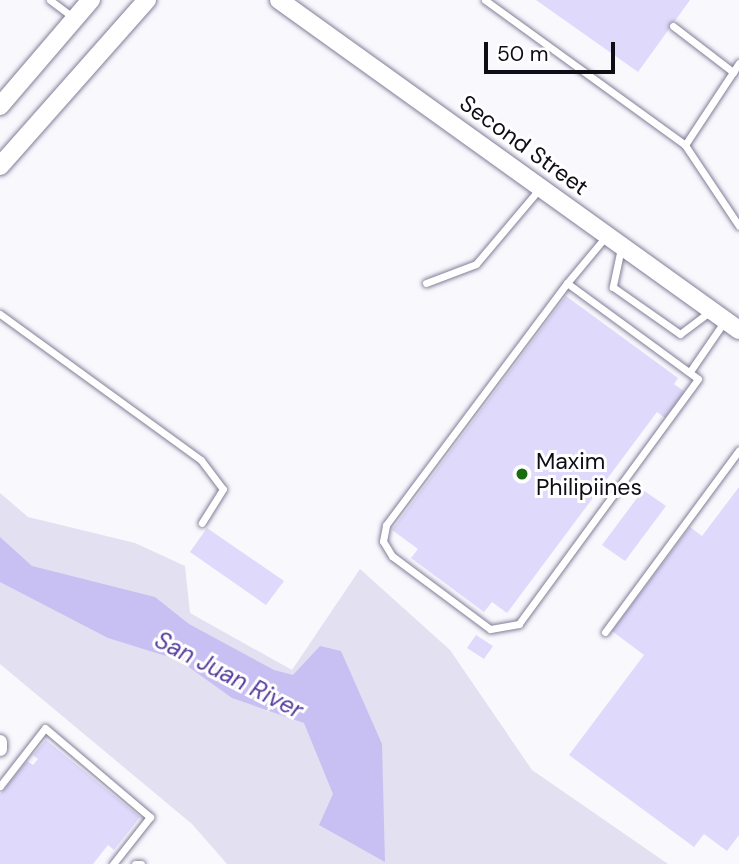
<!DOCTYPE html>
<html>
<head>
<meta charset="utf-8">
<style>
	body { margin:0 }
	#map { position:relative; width:739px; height:864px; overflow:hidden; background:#f8f8fd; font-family:"DM Sans",sans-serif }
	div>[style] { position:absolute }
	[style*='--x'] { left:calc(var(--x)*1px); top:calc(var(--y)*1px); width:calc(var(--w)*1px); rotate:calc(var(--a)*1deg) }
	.green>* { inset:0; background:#e2e0f1 }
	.water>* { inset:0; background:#c8c0f2 }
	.building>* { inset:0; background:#dfdafc }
	.roads { filter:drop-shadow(0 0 2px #817e98) drop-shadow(0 0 2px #817e98) }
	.service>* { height:7px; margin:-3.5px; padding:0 3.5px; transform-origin:3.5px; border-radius:3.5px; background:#fff }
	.minor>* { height:14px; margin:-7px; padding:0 7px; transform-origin:7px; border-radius:7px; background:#fff }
	.tertiary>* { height:18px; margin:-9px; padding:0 9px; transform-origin:9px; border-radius:9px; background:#fff }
	.dots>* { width:19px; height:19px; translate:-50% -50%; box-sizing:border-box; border:4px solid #fff; border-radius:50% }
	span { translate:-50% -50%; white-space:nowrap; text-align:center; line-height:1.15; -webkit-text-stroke:6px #fff; paint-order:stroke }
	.street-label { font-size:23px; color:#0f0d16 }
	.poi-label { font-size:23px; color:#0f0d16 }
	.left { translate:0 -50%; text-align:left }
	.water-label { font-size:24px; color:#583f9d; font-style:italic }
	.scale { position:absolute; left:484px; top:42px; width:131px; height:32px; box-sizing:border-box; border:4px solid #0f0d16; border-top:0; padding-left:9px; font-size:21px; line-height:24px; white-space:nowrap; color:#0f0d16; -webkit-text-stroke:5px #fff; paint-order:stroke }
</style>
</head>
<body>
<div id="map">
	<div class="green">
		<i style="clip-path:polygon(0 493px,28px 517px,135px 543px,185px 566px,190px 613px,292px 670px,360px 569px,450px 650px,532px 770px,668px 864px,227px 864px,192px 824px,0 664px)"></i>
	</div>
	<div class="water">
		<i style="clip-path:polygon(0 537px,32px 566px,155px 597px,189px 624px,274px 670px,293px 675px,320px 646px,341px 651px,382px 744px,385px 862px,319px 825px,333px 794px,304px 723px,232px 698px,179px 660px,108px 638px,0 582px)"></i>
	</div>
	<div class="building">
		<i style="clip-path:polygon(536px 0,690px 0,638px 72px)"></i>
		<i style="clip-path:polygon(566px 296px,678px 378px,674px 384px,685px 392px,665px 418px,657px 412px,507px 613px,492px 602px,484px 612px,411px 558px,418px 549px,392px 530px)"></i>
		<i style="clip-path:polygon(739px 487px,739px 835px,727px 851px,704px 834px,694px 847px,569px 755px,644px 655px,612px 631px,690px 527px,702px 536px)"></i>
		<i style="clip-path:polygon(643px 490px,666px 506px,625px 561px,602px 545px)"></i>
		<i style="clip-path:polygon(207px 528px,284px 581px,266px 605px,190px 552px)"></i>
		<i style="clip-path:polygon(476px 635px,493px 646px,484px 659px,467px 648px)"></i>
		<i style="clip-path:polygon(46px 740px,140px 817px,114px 850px,108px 845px,93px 864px,0 864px,0 794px,27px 761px,33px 765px,38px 759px,33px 755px)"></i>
	</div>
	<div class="roads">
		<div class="service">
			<i style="--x:50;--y:0;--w:30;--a:37"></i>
			<i style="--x:485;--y:0;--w:247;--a:35.9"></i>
			<i style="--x:673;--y:26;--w:76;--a:37.5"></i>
			<i style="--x:739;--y:63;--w:98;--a:123.4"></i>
			<i style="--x:685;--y:145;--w:97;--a:56.3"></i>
			<i style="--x:621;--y:248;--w:40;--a:102"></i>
			<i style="--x:613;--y:287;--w:82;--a:35"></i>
			<i style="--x:680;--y:334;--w:38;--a:-37"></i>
			<i style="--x:426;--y:283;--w:53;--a:-20.8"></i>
			<i style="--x:476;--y:264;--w:101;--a:-49.8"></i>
			<i style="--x:567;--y:283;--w:162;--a:36.2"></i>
			<i style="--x:698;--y:379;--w:303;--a:126.2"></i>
			<i style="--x:519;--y:624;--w:29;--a:170"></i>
			<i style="--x:490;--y:629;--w:122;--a:-143.3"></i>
			<i style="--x:392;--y:556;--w:17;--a:-121"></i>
			<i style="--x:383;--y:541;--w:16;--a:-79"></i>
			<i style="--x:386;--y:525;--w:302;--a:-53.2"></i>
			<i style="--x:567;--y:283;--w:62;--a:-50.2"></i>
			<i style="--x:0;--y:314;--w:248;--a:36"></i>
			<i style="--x:201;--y:460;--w:36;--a:53"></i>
			<i style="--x:223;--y:489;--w:40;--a:122"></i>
			<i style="--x:691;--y:370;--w:58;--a:-55.5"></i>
			<i style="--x:605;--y:632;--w:226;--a:-53.6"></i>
			<i style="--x:0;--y:786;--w:73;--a:-52.2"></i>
			<i style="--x:45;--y:728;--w:138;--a:40.3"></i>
			<i style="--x:150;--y:817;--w:60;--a:128.2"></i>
			<i style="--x:135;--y:864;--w:6;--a:0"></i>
		</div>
		<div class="minor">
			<i style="--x:0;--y:742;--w:7;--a:90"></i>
		</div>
		<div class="tertiary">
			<i style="--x:279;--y:0;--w:566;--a:35.66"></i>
			<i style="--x:0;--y:106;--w:140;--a:-49.4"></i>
			<i style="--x:0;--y:166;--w:222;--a:-48.5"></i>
		</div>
	</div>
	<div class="dots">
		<i style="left:522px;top:474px;background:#1a6c13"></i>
	</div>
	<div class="street-label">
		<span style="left:524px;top:145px;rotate:36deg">Second Street</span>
	</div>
	<div class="poi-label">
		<span class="left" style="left:536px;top:474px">Maxim<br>Philipiines</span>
	</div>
	<div class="water-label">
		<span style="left:229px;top:675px;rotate:27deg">San Juan River</span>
	</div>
	<div class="scale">50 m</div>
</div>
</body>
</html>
